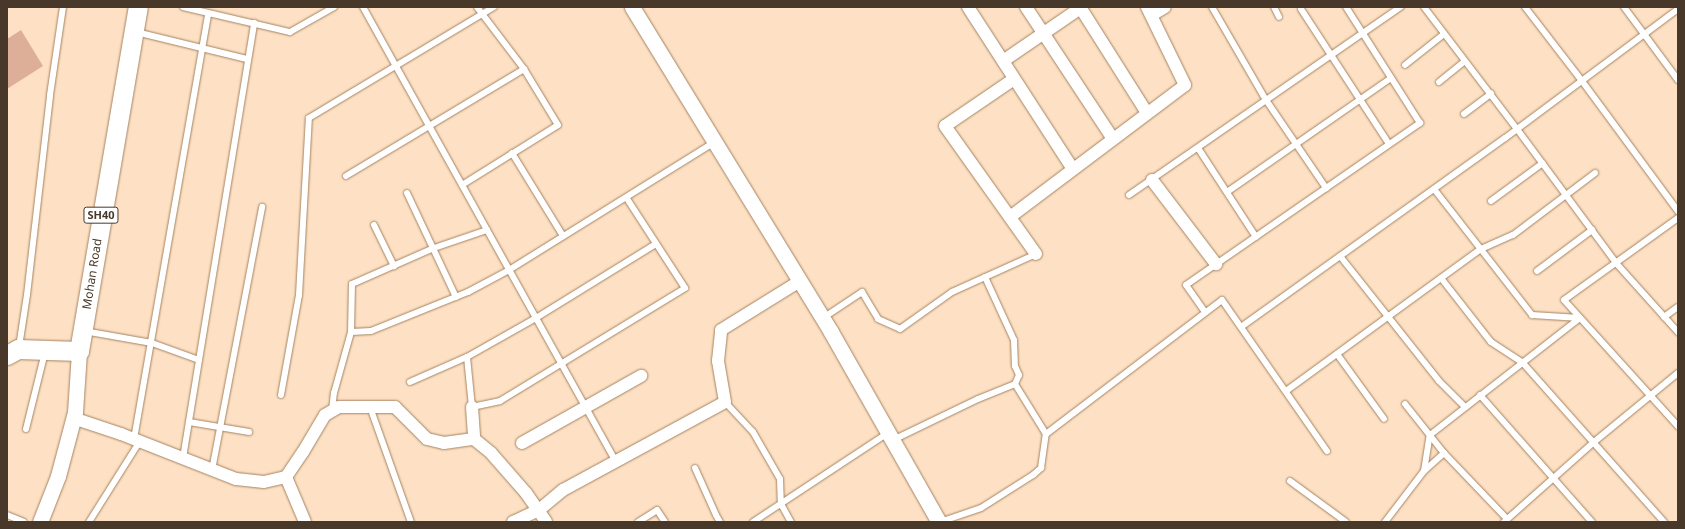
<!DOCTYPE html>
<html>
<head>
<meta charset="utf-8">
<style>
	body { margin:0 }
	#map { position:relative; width:1685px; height:529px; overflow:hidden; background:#fee1c4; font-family:"Noto Sans",sans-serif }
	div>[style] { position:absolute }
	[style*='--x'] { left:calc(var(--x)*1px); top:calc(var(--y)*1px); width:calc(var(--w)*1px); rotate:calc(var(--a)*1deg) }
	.building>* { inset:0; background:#ddaf99 }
	.roads { filter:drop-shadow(0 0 1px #a58362) drop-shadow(0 0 1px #a58362) }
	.service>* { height:6px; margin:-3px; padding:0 3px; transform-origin:3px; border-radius:3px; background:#fff }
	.minor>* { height:12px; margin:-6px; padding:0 6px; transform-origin:6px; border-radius:6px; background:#fff }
	.tertiary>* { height:15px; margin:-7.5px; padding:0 7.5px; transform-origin:7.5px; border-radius:7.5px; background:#fff }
	.primary>* { height:19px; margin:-9.5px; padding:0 9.5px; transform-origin:9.5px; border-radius:9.5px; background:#fff }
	span { translate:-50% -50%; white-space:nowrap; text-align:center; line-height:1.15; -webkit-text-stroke:3px #fff; paint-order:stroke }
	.shield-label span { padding:1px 3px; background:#fff; border:1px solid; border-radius:3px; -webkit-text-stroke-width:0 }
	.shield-label { font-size:11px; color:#47382a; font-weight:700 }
	.street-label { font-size:12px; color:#47382a }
	.frame { position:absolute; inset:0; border:8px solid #47382a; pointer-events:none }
</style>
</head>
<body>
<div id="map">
	<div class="building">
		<i style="clip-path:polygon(21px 30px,43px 66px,7px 89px,7px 39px)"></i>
	</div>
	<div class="roads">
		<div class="service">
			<i style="--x:183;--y:7;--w:110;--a:13.2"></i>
			<i style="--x:290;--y:32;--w:51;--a:-29.6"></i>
			<i style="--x:363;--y:7;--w:521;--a:60.92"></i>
			<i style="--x:1212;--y:7;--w:108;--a:59.9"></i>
			<i style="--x:1266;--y:100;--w:107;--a:55.7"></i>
			<i style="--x:1274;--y:7;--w:11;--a:63"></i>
			<i style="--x:1424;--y:7;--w:153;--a:52.7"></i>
			<i style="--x:1517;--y:129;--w:167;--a:53.5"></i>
			<i style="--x:1616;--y:263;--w:93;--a:48.1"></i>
			<i style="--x:1525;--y:7;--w:93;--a:52.4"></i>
			<i style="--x:1582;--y:81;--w:162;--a:53.6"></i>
			<i style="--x:1624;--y:7;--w:91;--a:53.5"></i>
			<i style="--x:1301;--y:9;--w:161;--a:56.9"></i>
			<i style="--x:136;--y:32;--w:114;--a:13.7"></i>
			<i style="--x:1405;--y:65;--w:50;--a:-38.5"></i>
			<i style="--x:1439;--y:82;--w:33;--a:-39"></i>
			<i style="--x:1464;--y:114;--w:34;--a:-37"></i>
			<i style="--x:1198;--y:148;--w:106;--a:56.9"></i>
			<i style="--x:512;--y:153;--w:97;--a:58.4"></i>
			<i style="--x:346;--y:176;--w:208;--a:-31"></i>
			<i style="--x:462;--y:185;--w:113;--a:-32"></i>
			<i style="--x:558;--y:125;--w:66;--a:-121.3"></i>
			<i style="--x:524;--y:69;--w:78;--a:-127.2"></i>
			<i style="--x:1434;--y:189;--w:160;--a:52.1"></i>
			<i style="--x:1532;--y:315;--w:48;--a:3.6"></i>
			<i style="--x:1227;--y:192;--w:200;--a:-34.8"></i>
			<i style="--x:407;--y:193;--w:115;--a:64.8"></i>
			<i style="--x:1129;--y:195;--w:331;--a:-34.7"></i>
			<i style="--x:1491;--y:201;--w:64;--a:-36.2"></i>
			<i style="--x:1678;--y:218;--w:140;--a:144.3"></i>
			<i style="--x:1564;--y:300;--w:170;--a:47.9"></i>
			<i style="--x:374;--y:225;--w:46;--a:64"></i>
			<i style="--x:1340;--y:256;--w:159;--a:51.6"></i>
			<i style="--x:1439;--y:381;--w:37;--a:45"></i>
			<i style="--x:1537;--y:271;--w:69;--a:-36.7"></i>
			<i style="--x:985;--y:277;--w:69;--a:65.3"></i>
			<i style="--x:1014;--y:340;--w:26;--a:88"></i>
			<i style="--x:1015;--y:366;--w:10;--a:66"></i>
			<i style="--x:1019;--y:375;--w:10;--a:114"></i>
			<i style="--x:1441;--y:278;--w:81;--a:52"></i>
			<i style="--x:1491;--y:342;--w:37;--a:33"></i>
			<i style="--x:1522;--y:362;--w:214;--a:48.4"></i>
			<i style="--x:1205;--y:312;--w:33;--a:-125"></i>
			<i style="--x:1186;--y:285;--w:285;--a:-34.7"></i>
			<i style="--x:1420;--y:123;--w:138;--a:-122.5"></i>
			<i style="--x:1664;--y:317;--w:17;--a:-36"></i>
			<i style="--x:823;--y:318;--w:47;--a:-33.7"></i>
			<i style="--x:862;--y:292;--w:31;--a:59"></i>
			<i style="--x:878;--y:319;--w:24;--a:24"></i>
			<i style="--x:900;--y:329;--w:64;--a:-35.4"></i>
			<i style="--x:952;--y:292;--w:92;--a:-24.3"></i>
			<i style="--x:1241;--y:327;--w:325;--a:-35.6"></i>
			<i style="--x:1505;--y:138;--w:216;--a:-36.7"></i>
			<i style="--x:84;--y:331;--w:69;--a:10"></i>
			<i style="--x:152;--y:343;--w:50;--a:19.9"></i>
			<i style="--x:351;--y:332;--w:20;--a:-3"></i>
			<i style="--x:371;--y:331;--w:105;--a:-21.9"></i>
			<i style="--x:468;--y:292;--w:47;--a:-28.2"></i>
			<i style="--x:509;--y:270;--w:243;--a:-31.9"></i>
			<i style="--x:19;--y:347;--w:53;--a:-81.3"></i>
			<i style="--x:27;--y:295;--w:201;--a:-83.4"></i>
			<i style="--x:50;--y:95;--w:89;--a:-81.6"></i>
			<i style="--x:1337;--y:354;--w:80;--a:54.1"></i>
			<i style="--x:467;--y:357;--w:50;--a:84.3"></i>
			<i style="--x:472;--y:407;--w:29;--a:-12"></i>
			<i style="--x:500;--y:401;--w:217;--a:-31.4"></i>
			<i style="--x:685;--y:288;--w:108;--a:-123"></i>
			<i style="--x:410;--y:382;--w:62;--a:-23.7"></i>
			<i style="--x:467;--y:357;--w:79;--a:-29.5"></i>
			<i style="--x:536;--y:318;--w:141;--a:-31.7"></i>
			<i style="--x:1286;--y:391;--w:241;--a:-36.1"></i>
			<i style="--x:1481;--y:249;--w:35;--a:-24"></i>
			<i style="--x:1513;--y:235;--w:103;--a:-37.1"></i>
			<i style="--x:281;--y:395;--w:102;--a:-79.8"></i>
			<i style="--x:299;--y:295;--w:177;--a:-86.8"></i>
			<i style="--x:309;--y:118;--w:216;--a:-31"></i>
			<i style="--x:1480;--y:395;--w:169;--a:48.6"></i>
			<i style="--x:725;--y:402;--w:41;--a:47"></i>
			<i style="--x:753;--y:432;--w:54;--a:60.1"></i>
			<i style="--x:780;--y:479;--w:25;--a:88"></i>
			<i style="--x:781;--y:504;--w:21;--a:61"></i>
			<i style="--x:1405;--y:404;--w:63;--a:51.5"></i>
			<i style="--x:1444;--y:453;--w:91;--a:46.3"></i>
			<i style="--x:370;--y:407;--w:122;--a:70.4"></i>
			<i style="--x:332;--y:411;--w:18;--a:-84"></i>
			<i style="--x:334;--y:393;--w:63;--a:-74.4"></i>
			<i style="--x:351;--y:332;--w:48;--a:-88.8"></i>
			<i style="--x:352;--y:284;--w:90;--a:-23.7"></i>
			<i style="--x:434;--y:248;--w:56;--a:-18.8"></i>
			<i style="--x:189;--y:422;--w:61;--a:9.5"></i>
			<i style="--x:26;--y:429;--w:79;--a:-76.1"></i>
			<i style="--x:134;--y:439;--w:432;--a:-80.1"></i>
			<i style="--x:893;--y:440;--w:94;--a:-25.8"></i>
			<i style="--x:978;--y:399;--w:40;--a:-22"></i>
			<i style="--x:1015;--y:384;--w:59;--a:58.2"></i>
			<i style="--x:183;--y:458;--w:441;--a:-80.7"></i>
			<i style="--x:695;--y:468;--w:51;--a:65.9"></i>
			<i style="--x:716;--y:515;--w:8;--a:60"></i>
			<i style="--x:212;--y:470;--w:268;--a:-79.2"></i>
			<i style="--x:1424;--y:471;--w:36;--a:-81"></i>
			<i style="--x:1430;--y:435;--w:190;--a:-38"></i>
			<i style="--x:1290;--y:481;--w:69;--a:36.2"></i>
			<i style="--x:7;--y:515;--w:18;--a:22"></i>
			<i style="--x:89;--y:522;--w:96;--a:-57.8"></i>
			<i style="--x:638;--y:522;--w:22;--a:-32"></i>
			<i style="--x:657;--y:510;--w:14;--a:56"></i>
			<i style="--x:753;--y:522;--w:162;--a:-33.4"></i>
			<i style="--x:940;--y:522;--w:43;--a:-18.9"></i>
			<i style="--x:981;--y:508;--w:62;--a:-32.4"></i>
			<i style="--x:1033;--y:475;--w:11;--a:-41"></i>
			<i style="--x:1041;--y:468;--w:34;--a:-82"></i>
			<i style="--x:1046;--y:434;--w:221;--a:-37.3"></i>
			<i style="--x:1222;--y:300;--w:184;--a:55.2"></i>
			<i style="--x:1385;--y:522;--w:64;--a:-52.6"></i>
			<i style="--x:1424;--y:471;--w:27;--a:-42"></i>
			<i style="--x:1504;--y:522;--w:120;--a:-41.6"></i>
			<i style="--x:1594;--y:442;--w:109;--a:-39.4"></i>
		</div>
		<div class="minor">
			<i style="--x:968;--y:7;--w:193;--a:57.1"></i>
			<i style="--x:1026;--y:7;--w:158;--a:56.6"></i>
			<i style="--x:1080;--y:7;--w:125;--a:57.7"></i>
			<i style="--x:1152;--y:15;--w:15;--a:-32"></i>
			<i style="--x:1003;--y:61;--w:96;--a:-34.4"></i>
			<i style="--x:1014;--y:79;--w:83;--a:145.7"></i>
			<i style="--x:945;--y:126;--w:157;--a:54.6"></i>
			<i style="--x:1152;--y:180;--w:106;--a:52.7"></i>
			<i style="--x:1010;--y:217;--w:219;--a:-37"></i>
			<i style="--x:1185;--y:85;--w:87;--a:-116"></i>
			<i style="--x:472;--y:407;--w:32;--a:86"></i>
			<i style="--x:73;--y:418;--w:51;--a:18.4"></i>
			<i style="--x:121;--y:434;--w:123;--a:21.4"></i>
			<i style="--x:236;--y:479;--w:28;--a:6"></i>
			<i style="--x:264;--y:482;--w:23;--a:-13"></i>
			<i style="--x:286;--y:477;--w:30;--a:-56"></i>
			<i style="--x:303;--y:452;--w:43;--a:-59.3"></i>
			<i style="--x:325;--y:415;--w:16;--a:-30"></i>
			<i style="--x:339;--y:407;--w:56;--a:0"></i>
			<i style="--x:395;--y:407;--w:45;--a:45"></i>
			<i style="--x:427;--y:439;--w:17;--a:13"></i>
			<i style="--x:444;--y:443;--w:30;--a:-8"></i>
			<i style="--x:474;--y:439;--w:22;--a:39"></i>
			<i style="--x:491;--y:453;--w:53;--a:48.8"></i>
			<i style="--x:526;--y:493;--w:35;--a:55"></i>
			<i style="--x:522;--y:443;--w:137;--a:-29.4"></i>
			<i style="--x:286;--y:477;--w:49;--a:67.1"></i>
			<i style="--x:513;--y:522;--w:29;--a:-25"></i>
			<i style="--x:539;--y:510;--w:31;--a:-40"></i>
			<i style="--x:563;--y:490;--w:184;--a:-28.5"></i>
			<i style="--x:725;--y:402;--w:42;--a:-99.7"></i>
			<i style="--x:718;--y:361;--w:31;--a:-84"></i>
			<i style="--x:721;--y:330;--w:93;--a:-31.8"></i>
		</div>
		<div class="tertiary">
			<i style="--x:632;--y:7;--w:381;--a:58.5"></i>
			<i style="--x:831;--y:332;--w:219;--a:60.4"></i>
			<i style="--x:40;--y:522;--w:49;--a:-68.6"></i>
			<i style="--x:58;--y:476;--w:66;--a:-75.1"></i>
			<i style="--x:75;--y:412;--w:61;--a:-86.2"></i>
		</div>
		<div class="primary">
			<i style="--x:7;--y:355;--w:13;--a:-29"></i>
			<i style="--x:18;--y:349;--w:61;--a:1.9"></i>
			<i style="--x:79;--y:351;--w:349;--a:-80.3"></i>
		</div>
	</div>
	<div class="shield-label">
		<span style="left:101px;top:215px">SH40</span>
	</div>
	<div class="street-label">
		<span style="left:92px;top:274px;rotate:-81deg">Mohan Road</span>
	</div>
	<div class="frame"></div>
</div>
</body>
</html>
